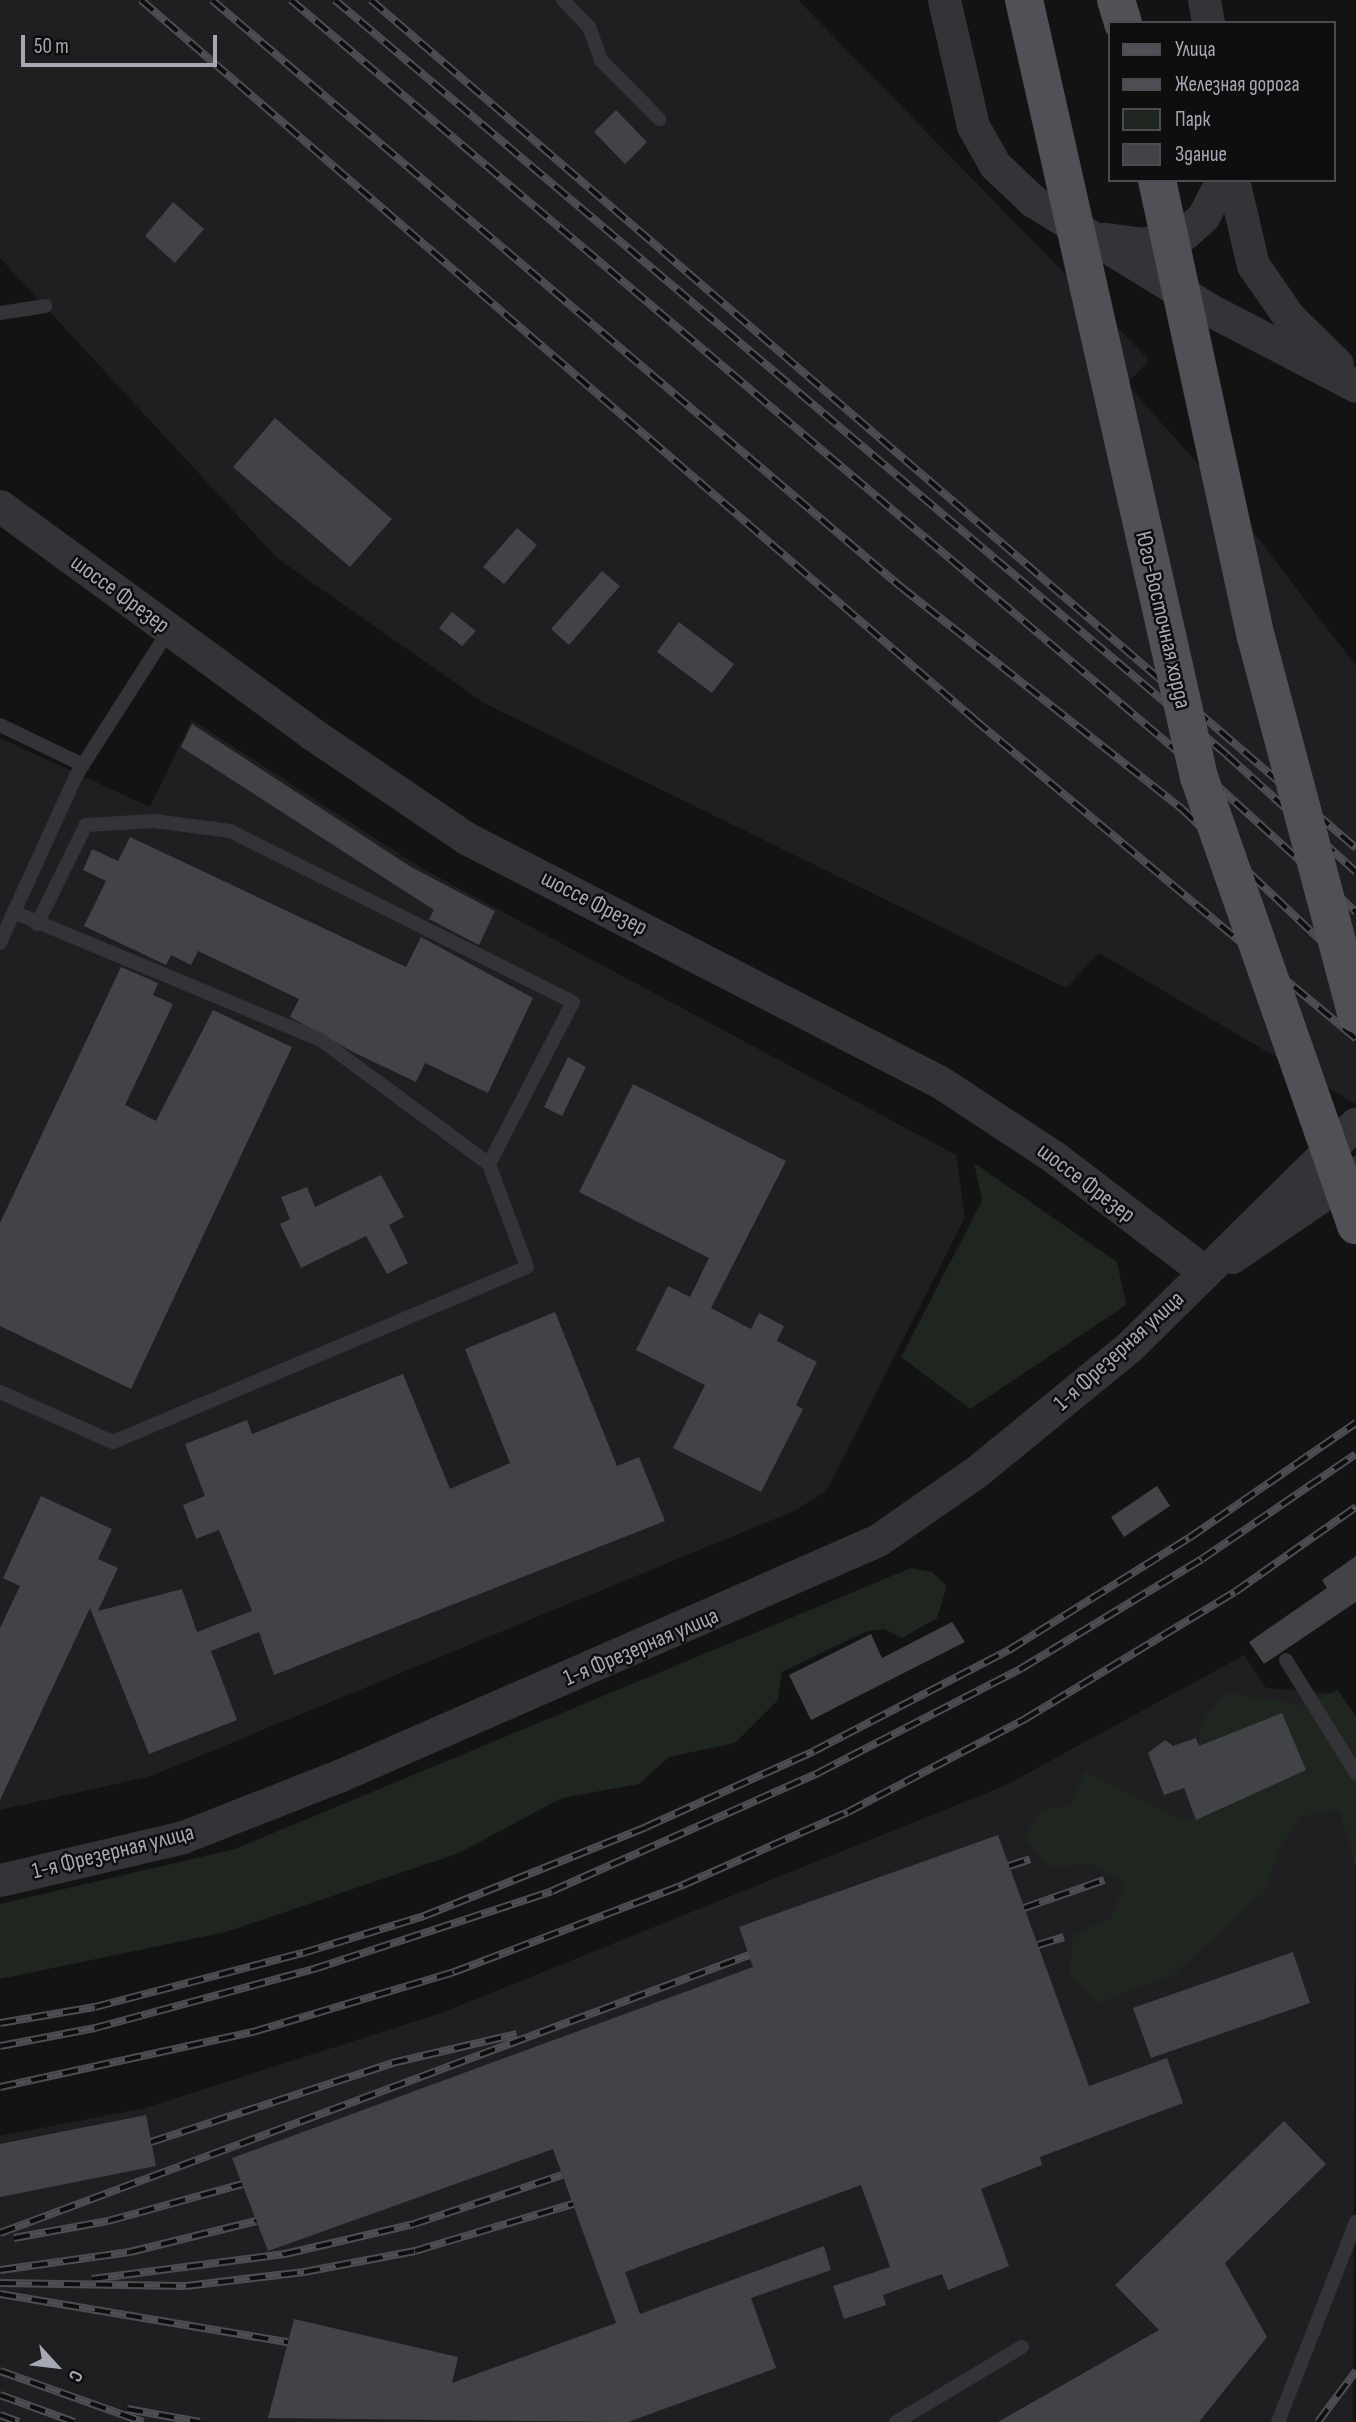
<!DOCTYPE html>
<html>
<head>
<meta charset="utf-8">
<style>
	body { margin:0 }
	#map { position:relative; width:1356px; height:2422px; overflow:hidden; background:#131314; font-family:"Sofia Sans Condensed",sans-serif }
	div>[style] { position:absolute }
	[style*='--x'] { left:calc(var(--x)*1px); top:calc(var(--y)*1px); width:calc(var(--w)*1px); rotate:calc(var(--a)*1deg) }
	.built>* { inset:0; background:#1f1f21 }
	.green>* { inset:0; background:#1f2620 }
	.building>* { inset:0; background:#424347 }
	.service>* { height:14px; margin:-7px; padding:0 7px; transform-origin:7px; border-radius:7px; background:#343438 }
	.tertiary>* { height:33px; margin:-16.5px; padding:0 16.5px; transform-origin:16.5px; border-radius:16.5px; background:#343438 }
	.primary>* { height:38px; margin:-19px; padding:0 19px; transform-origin:19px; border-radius:19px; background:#505157 }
	.rail>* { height:8px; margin-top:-4px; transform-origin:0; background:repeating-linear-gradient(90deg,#0e0e0f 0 16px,#4d4e53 0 32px); box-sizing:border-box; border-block:2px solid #4d4e53 }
	.primary-bridge>* { height:38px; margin:-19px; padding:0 19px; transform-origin:19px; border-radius:19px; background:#505157 }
	span { translate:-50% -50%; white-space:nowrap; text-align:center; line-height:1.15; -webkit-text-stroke:5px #0e0e0f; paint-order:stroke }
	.street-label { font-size:23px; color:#a6a9b3 }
	.legend { position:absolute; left:1108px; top:21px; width:228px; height:161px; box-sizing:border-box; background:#0e0e0f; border:2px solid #4b4c51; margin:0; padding:9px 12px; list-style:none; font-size:21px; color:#a6a9b3 }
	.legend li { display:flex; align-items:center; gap:14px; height:35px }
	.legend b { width:35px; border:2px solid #4b4c51 }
	.north { position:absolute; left:21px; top:2331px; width:70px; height:70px; -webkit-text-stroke:5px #0e0e0f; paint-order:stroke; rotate:117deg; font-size:19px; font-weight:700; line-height:28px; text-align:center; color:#a6a9b3 }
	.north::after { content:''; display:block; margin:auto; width:24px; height:32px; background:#a6a9b3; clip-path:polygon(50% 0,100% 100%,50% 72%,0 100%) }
	.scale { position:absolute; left:21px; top:35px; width:196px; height:32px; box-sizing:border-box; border:4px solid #a6a9b3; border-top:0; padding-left:9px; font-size:21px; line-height:24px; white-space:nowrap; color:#a6a9b3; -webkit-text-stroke:5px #0e0e0f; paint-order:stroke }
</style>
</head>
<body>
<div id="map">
	<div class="built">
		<i style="clip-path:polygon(0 0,798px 0,1149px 360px,1127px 384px,1221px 490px,1356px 666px,1356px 1104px,1099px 953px,1066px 988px,484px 703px,277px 558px,0 258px)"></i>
		<i style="clip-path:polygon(192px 720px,421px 868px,956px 1155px,965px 1217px,827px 1490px,794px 1511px,151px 1776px,0 1810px,0 738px,150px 807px)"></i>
		<i style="clip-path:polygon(1244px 1655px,1266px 1688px,1328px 1693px,1356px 1738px,1353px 2422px,0 2422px,0 2136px,145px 2108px,441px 2013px,1006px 1785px)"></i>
	</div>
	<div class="green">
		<i style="clip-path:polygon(974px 1163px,1117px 1262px,1126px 1305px,970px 1409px,901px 1357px,982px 1201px)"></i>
		<i style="clip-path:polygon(911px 1568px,932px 1572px,947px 1586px,937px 1618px,902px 1638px,884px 1629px,865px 1632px,782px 1672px,778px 1700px,735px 1743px,669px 1757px,639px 1784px,562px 1798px,459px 1853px,226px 1932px,0 1979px,0 1904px,235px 1849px)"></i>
		<i style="clip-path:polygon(1338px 1690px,1356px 1717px,1356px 1868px,1339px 1810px,1301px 1816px,1278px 1852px,1267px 1889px,1175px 1974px,1098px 2003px,1070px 1974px,1073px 1934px,1110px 1919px,1125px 1883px,1090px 1864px,1050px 1867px,1024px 1838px,1043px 1809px,1070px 1806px,1085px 1771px,1183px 1821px,1221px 1811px,1254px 1789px,1197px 1760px,1201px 1722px,1226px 1693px,1303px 1705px)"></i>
	</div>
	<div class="building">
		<i style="clip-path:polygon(616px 110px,647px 142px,625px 164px,594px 132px)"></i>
		<i style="clip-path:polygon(173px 202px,204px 229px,175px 263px,145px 236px)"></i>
		<i style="clip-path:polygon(275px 418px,392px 519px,350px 567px,233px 467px)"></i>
		<i style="clip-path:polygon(517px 528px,537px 545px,504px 584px,483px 567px)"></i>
		<i style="clip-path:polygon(602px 571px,620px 586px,569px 645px,551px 629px)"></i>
		<i style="clip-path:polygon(452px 612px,476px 631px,462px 646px,439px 628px)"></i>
		<i style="clip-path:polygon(679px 622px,734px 664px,712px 693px,657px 652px)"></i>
		<i style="clip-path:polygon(192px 724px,411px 867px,495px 911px,479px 945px,429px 919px,434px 910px,181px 747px)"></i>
		<i style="clip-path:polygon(130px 837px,406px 967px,421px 937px,533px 998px,488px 1093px,425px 1063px,416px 1082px,355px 1053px,290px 1017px,299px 999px,198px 951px,191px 965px,171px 955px,166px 965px,84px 926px,106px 881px,83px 870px,92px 849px,118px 861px)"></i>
		<i style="clip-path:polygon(121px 967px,158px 983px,153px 995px,173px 1004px,125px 1105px,156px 1121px,213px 1010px,292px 1047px,131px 1389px,0 1326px,0 1223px)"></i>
		<i style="clip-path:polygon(568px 1057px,586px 1067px,562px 1116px,544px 1107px)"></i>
		<i style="clip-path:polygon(633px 1084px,786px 1161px,711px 1308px,751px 1329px,759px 1313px,784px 1326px,777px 1341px,817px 1362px,796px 1405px,803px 1409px,761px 1492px,673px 1448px,705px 1385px,636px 1350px,668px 1286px,690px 1297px,709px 1258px,579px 1192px)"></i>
		<i style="clip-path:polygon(381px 1175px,404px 1217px,389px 1225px,408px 1263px,387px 1274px,366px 1236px,301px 1268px,280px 1224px,290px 1219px,281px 1197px,307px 1187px,315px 1207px)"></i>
		<i style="clip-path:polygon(555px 1312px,617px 1466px,639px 1457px,665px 1521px,274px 1675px,259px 1632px,211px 1651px,237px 1720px,149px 1754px,90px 1608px,0 1800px,0 1628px,20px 1586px,3px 1578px,41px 1496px,112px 1529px,98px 1559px,118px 1568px,98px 1611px,182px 1589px,197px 1632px,252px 1611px,219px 1530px,196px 1539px,183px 1505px,205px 1496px,185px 1444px,247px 1420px,252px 1434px,403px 1374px,450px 1489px,510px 1463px,465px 1349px)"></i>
		<i style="clip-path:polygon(1157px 1486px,1170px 1506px,1124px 1537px,1111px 1517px)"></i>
		<i style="clip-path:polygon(1356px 1556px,1356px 1602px,1264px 1664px,1249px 1642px,1327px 1588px,1322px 1580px)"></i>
		<i style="clip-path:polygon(952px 1622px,965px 1642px,811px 1720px,789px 1675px,871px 1634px,882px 1658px)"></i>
		<i style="clip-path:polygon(1282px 1713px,1306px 1770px,1196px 1820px,1184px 1788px,1164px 1795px,1148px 1753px,1165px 1740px,1173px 1746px,1196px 1738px,1199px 1746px)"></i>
		<i style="clip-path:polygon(998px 1835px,1089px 2086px,1167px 2058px,1183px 2103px,1040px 2157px,1042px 2165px,981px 2189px,1009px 2266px,948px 2290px,942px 2274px,883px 2295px,886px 2305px,844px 2319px,833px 2286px,890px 2267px,861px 2185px,625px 2272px,640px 2314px,824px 2246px,831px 2270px,751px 2298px,776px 2368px,628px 2422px,268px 2418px,294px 2319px,458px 2357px,452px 2383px,616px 2323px,553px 2149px,268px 2251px,232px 2158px,753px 1967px,739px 1927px)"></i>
		<i style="clip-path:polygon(1293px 1952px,1310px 2003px,1151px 2058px,1133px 2008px)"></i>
		<i style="clip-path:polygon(146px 2115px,156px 2166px,0 2197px,0 2144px)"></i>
		<i style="clip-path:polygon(1284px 2121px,1326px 2164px,1225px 2263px,1267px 2337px,1199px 2422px,998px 2422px,1159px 2330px,1115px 2285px)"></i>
	</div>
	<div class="service">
		<i style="--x:563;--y:0;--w:37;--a:46"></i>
		<i style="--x:589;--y:27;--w:35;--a:70"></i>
		<i style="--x:601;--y:60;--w:83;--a:45.5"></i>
		<i style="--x:0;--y:313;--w:46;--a:-8.8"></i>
		<i style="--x:0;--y:725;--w:92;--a:25.7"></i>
		<i style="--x:37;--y:924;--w:110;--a:-63.7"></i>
		<i style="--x:86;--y:825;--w:68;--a:-3.4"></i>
		<i style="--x:154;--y:821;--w:77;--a:7.5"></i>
		<i style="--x:230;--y:831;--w:383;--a:26.5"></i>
		<i style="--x:573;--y:1002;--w:182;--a:117.4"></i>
		<i style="--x:0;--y:943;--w:34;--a:-66"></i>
		<i style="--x:0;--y:1392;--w:124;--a:23.9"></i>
		<i style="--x:113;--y:1442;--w:449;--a:-22.9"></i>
		<i style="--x:527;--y:1267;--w:110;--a:-110.3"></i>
		<i style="--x:489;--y:1164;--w:209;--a:-143.6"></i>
		<i style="--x:321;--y:1040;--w:333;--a:-157.4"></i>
		<i style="--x:14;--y:912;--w:152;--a:-65.5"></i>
		<i style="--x:77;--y:774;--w:171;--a:-57.4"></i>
		<i style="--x:1286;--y:1660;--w:133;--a:58.2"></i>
		<i style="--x:896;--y:2422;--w:147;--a:-30.8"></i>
		<i style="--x:1278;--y:2422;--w:215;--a:-68.7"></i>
	</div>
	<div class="tertiary">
		<i style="--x:944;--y:0;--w:129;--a:77"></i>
		<i style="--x:973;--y:126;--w:45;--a:60.6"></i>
		<i style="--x:995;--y:165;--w:52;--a:43.5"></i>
		<i style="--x:1033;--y:201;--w:210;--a:31.6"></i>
		<i style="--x:1212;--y:311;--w:162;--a:27.5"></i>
		<i style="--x:1204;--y:0;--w:23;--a:80"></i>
		<i style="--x:1233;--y:180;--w:87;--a:76.8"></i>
		<i style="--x:1253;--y:265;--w:63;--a:55.3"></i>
		<i style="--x:1289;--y:317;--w:67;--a:44.4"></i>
		<i style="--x:1104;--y:239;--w:39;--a:7"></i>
		<i style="--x:1143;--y:244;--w:43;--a:-14.7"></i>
		<i style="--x:1185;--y:233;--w:24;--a:-42"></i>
		<i style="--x:1203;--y:217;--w:42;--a:-62.8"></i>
		<i style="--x:0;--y:506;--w:385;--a:36.1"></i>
		<i style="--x:311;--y:733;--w:187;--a:34.1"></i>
		<i style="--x:466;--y:838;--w:533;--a:27.24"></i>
		<i style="--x:940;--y:1082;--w:136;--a:33.3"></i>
		<i style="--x:1054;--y:1157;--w:190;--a:37.3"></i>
		<i style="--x:1232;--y:1257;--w:150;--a:-34.4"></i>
		<i style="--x:0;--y:1880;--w:188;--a:-13.2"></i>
		<i style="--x:183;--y:1837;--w:170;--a:-21.4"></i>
		<i style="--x:341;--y:1775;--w:586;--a:-23.63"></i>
		<i style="--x:878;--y:1540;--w:119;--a:-34.8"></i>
		<i style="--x:976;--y:1472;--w:199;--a:-39.3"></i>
		<i style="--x:1130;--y:1346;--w:317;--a:-44.6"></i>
	</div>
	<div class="primary">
		<i style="--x:1116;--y:0;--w:24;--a:73"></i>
	</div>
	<div class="rail">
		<i style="--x:141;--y:0;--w:1102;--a:40.8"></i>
		<i style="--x:975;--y:720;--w:497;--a:39.9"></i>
		<i style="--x:212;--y:0;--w:905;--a:40.43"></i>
		<i style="--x:901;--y:587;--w:358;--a:38.3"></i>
		<i style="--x:1182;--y:809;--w:240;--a:43.5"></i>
		<i style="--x:291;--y:0;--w:1206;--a:40.29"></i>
		<i style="--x:1211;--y:780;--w:196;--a:42.3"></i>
		<i style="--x:335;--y:0;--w:1169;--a:40.24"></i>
		<i style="--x:1227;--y:755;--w:174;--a:42.2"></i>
		<i style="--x:371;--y:0;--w:1300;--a:40.73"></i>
		<i style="--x:1009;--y:1866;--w:22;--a:-18"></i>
		<i style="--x:1024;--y:1908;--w:85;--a:-19.3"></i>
		<i style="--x:1038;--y:1945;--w:27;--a:-17"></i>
		<i style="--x:0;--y:2023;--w:96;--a:-9.6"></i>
		<i style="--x:95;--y:2007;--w:215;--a:-14.6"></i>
		<i style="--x:303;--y:1953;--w:127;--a:-17"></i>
		<i style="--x:424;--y:1916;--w:239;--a:-21.8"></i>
		<i style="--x:646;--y:1827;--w:184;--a:-24.3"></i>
		<i style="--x:814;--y:1751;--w:220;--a:-27.4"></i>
		<i style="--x:1009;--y:1650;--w:212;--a:-31.9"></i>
		<i style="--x:1189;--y:1538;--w:203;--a:-34.6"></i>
		<i style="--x:0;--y:2046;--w:97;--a:-10.7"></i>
		<i style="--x:95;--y:2028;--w:227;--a:-15.1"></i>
		<i style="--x:314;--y:1969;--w:250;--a:-18.1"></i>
		<i style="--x:552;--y:1891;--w:293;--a:-23.9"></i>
		<i style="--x:820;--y:1772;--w:227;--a:-27.2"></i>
		<i style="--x:1022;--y:1668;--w:210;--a:-31.2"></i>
		<i style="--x:1202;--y:1559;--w:186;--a:-34.3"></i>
		<i style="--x:0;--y:2087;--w:259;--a:-12.3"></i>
		<i style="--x:253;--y:2032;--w:210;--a:-16.6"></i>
		<i style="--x:454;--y:1972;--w:245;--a:-20.8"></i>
		<i style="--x:683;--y:1885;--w:180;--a:-23.9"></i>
		<i style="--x:848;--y:1812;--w:200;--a:-27.7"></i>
		<i style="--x:1025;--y:1719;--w:245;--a:-31.2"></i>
		<i style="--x:1235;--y:1592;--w:148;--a:-35.1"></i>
		<i style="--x:151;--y:2142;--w:254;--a:-18.1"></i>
		<i style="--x:392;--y:2063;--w:128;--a:-13.1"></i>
		<i style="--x:0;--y:2233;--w:799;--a:-20.36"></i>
		<i style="--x:14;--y:2238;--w:96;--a:-10.3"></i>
		<i style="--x:108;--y:2221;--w:139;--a:-15.4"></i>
		<i style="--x:0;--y:2270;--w:131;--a:-7.9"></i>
		<i style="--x:130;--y:2252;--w:130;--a:-13.8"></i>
		<i style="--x:92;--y:2279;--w:195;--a:-7.4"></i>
		<i style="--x:285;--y:2254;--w:132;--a:-13.1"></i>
		<i style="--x:414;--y:2224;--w:156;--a:-18.3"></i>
		<i style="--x:0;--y:2283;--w:186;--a:0.9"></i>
		<i style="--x:186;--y:2286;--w:119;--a:-6.8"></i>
		<i style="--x:304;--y:2272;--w:113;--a:-10.7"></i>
		<i style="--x:415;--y:2251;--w:165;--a:-16.6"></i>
		<i style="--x:0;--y:2294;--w:292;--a:9.5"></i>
		<i style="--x:0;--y:2371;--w:152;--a:19.6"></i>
		<i style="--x:0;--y:2395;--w:79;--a:20"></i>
		<i style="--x:127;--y:2409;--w:74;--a:10.1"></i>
		<i style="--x:0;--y:2415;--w:20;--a:20"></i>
		<i style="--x:1318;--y:2422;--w:64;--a:-53.3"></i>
	</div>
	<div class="primary-bridge">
		<i style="--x:1024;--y:0;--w:796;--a:77.31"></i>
		<i style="--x:1199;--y:777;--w:475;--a:70.7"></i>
		<i style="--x:1157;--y:180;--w:468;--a:77.8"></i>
		<i style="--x:1256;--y:637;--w:390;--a:75.1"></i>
	</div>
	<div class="street-label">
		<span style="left:120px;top:594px;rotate:36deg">шоссе Фрезер</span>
		<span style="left:1163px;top:620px;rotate:77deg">Юго-Восточная хорда</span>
		<span style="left:594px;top:903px;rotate:27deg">шоссе Фрезер</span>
		<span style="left:1086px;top:1183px;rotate:37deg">шоссе Фрезер</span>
		<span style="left:1119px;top:1351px;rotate:-42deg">1-я Фрезерная улица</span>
		<span style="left:641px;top:1647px;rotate:-23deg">1-я Фрезерная улица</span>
		<span style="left:113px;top:1852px;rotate:-14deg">1-я Фрезерная улица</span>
	</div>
	<ul class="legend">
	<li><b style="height:9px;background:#505157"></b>Улица</li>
	<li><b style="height:9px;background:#4d4e53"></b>Железная дорога</li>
	<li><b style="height:19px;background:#1f2620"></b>Парк</li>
	<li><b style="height:19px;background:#424347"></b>Здание</li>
	</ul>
	<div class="north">С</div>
	<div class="scale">50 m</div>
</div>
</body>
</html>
